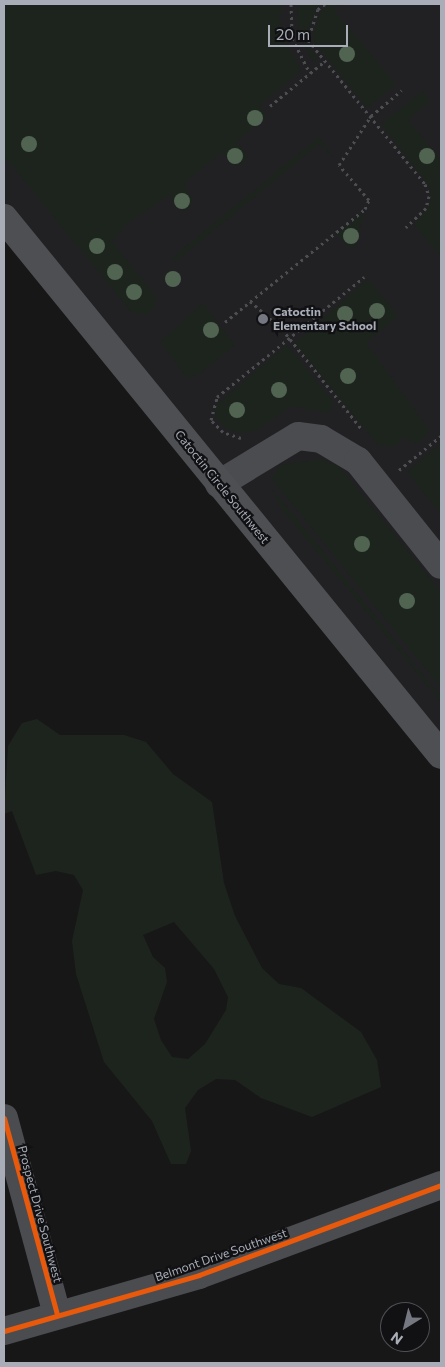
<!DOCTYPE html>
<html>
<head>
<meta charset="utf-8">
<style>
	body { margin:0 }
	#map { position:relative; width:445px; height:1367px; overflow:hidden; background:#171717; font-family:Commissioner,sans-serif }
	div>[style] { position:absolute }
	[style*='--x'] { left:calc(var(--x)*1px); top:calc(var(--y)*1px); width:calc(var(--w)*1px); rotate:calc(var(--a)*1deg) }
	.built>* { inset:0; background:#212123 }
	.green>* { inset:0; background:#1d241e }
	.path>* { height:3px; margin-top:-1.5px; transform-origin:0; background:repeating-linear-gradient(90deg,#4d4e52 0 2.5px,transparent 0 6.5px) }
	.minor>* { height:28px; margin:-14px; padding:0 14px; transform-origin:14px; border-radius:14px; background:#4b4c50 }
	.major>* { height:28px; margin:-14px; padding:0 14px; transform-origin:14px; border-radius:14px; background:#4d4f52 }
	.cycleway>* { height:5px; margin:-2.5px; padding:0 2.5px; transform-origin:2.5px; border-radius:2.5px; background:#e8590c }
	.trees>* { width:16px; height:16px; margin:-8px; border-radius:50%; background:#506451 }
	.dots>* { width:14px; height:14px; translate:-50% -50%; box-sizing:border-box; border:2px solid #111113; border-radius:50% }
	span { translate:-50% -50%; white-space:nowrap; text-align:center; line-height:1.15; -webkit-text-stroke:4.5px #111113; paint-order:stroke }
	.poi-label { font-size:12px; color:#a8adb8; font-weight:700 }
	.left { translate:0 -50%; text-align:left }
	.street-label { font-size:12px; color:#a8adb8 }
	.frame { position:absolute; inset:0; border:5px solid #a8adb8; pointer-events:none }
	.north { position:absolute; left:380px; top:1302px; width:50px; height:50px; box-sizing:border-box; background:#111113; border:1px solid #4d4f55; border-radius:50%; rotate:216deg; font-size:14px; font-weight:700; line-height:20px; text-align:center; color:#a8adb8 }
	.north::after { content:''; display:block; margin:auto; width:18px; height:22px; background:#757880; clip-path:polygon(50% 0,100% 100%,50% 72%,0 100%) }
	.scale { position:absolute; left:268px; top:25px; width:80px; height:22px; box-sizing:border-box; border:2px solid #a8adb8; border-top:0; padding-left:6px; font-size:15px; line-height:18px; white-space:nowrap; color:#a8adb8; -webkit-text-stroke:4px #111113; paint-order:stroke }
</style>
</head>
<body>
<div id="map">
	<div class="built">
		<i style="clip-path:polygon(4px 4px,441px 4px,441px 755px,4px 219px)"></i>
	</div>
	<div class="green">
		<i style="clip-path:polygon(4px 4px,283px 4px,279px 17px,284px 40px,301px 70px,259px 106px,267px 115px,237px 141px,248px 157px,244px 162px,234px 166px,222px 152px,184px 183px,194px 202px,186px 211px,169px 195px,128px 223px,112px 241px,155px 295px,156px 307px,147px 314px,132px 313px,4px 156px)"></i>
		<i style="clip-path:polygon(297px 4px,319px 4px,304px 41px,318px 58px,313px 61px,299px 36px)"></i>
		<i style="clip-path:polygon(330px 4px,338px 6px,334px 10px,396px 84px,367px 108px,312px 39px,320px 12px)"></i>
		<i style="clip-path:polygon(422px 91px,430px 101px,408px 120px,441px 160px,441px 256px,414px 225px,431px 202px,430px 187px,381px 124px)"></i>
		<i style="clip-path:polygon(319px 137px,335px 158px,319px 144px,175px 262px,172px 258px)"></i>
		<i style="clip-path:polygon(365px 211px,354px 248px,352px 250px,336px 234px)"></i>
		<i style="clip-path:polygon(368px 279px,398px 316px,366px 343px,430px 431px,417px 444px,403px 437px,396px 446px,379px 446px,295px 343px)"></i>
		<i style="clip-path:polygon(203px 303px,235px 345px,201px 373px,187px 378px,160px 342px)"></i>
		<i style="clip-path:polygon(287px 345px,333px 401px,329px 413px,292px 406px,257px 430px,240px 434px,225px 428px,215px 416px,217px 404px)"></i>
		<i style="clip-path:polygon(441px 443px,441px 514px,407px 472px)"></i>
		<i style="clip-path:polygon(320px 459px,339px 467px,441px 592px,441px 688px,272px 479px,280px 465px)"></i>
		<i style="clip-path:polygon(271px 487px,441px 697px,440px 701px,281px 508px)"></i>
		<i style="clip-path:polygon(evenodd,37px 719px,60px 735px,124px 735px,146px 742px,173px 774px,212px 802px,224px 883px,235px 916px,262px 968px,279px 984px,301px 988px,361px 1032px,377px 1060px,381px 1087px,312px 1117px,261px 1098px,235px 1080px,216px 1079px,198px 1090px,185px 1108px,191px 1151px,186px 1164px,171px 1164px,152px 1121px,104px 1062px,76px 974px,72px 941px,83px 890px,74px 875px,56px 871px,36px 875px,12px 811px,4px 814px,8px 746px,22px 723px,37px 719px,174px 922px,214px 969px,228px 997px,226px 1010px,205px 1044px,188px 1059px,172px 1057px,161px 1040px,154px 1019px,167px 982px,165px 968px,153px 957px,143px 935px,174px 922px)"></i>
	</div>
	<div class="path">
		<i style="--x:291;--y:4;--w:34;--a:88"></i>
		<i style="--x:292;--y:38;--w:39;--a:63"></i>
		<i style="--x:325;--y:4;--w:9;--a:144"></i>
		<i style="--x:318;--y:9;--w:33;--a:108"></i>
		<i style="--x:308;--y:40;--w:186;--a:50.9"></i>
		<i style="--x:425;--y:184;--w:13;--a:72"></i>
		<i style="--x:429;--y:196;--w:12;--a:104"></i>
		<i style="--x:426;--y:208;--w:28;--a:136"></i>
		<i style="--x:270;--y:106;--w:71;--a:-39.3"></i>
		<i style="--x:250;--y:301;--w:43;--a:41.2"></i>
		<i style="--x:282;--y:329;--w:130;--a:51.5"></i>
		<i style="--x:225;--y:322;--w:180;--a:-38.9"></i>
		<i style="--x:365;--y:209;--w:10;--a:-66"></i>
		<i style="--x:369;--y:200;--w:46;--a:-130.6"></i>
		<i style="--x:339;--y:165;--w:59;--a:-56.9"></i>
		<i style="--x:371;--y:116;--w:40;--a:-40"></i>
		<i style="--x:241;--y:438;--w:19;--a:-162"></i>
		<i style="--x:223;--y:432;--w:17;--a:-135"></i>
		<i style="--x:211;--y:420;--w:24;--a:-75"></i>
		<i style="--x:217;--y:397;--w:190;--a:-39.2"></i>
		<i style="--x:399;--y:470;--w:54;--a:-39"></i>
	</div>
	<div class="minor">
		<i style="--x:219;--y:484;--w:92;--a:-31.3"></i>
		<i style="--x:298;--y:436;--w:23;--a:7"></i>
		<i style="--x:321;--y:439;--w:43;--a:30.7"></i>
		<i style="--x:358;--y:461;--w:133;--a:51.4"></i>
		<i style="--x:4;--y:1118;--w:204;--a:74.9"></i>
		<i style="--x:4;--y:1331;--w:203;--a:-16"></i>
		<i style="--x:199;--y:1275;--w:258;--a:-20.4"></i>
	</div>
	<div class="major">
		<i style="--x:4;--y:218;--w:692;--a:50.86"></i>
	</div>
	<div class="cycleway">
		<i style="--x:4;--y:1118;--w:204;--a:74.9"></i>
		<i style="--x:4;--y:1331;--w:203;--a:-16"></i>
		<i style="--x:199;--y:1275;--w:258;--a:-20.4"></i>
	</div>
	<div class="trees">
		<i style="left:347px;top:54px"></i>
		<i style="left:255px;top:118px"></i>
		<i style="left:29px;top:144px"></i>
		<i style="left:235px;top:156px"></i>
		<i style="left:427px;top:156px"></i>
		<i style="left:182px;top:201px"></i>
		<i style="left:351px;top:236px"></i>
		<i style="left:97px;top:246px"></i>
		<i style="left:115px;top:272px"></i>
		<i style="left:173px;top:279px"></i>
		<i style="left:134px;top:292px"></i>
		<i style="left:377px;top:311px"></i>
		<i style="left:345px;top:314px"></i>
		<i style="left:211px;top:330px"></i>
		<i style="left:348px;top:376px"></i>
		<i style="left:279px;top:390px"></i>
		<i style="left:237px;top:410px"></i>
		<i style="left:362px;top:544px"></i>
		<i style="left:407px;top:601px"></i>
	</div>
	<div class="dots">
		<i style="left:263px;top:319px;background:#757880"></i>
	</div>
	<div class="poi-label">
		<span class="left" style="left:273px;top:319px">Catoctin<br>Elementary School</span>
	</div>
	<div class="street-label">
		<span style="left:222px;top:487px;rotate:51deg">Catoctin Circle Southwest</span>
		<span style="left:40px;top:1214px;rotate:75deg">Prospect Drive Southwest</span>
		<span style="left:221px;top:1255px;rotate:-19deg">Belmont Drive Southwest</span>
	</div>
	<div class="frame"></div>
	<div class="north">N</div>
	<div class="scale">20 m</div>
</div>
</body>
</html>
